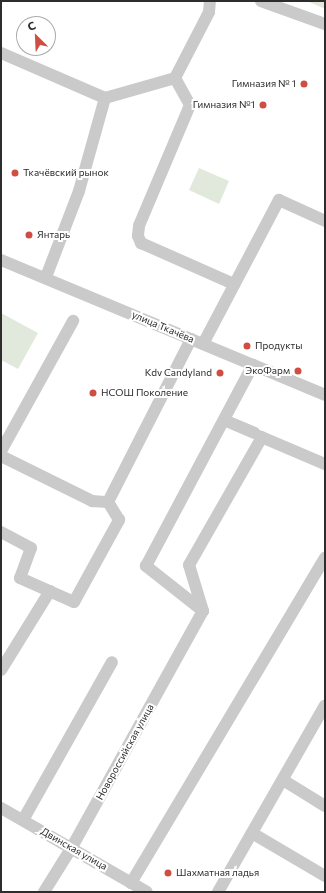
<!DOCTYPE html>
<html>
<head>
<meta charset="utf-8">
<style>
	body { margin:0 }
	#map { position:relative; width:326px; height:893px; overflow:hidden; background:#fff; font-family:Commissioner,sans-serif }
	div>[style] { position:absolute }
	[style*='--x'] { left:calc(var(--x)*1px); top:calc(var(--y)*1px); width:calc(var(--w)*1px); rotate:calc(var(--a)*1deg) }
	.green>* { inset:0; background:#e1e9dc }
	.minor>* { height:12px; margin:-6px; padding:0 6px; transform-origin:6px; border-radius:6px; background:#cacaca }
	.dots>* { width:11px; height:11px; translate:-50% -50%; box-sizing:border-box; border:2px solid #fff; border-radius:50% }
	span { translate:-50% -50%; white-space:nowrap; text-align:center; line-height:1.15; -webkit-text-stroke:4px #fff; paint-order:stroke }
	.poi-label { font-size:10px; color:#2d2d2d }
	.right { translate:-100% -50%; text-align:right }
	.left { translate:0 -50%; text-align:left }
	.street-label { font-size:10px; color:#2d2d2d }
	.frame { position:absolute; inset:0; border:2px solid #2d2d2d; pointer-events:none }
	.north { position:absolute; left:16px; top:16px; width:40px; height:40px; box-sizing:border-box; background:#fff; border:1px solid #ababab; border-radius:50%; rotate:336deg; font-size:11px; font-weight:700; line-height:16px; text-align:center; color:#2d2d2d }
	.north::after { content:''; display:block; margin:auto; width:14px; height:18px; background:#cf4d43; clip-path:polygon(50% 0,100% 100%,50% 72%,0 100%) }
</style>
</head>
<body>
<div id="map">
	<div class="green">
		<i style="clip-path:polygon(307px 1px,325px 1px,325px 9px)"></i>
		<i style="clip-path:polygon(199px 168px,229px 181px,219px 204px,189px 190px)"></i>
		<i style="clip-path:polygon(1px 313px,38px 333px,18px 369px,1px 360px)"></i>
	</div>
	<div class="minor">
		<i style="--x:261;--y:1;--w:68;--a:19.8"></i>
		<i style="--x:1;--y:53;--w:113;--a:23.4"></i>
		<i style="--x:105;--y:98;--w:73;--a:-15.9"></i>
		<i style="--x:175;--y:78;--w:31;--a:61"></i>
		<i style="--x:190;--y:105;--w:131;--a:112.9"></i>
		<i style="--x:139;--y:226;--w:10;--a:96"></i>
		<i style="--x:138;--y:236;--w:8;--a:67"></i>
		<i style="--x:141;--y:243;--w:102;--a:23.8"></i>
		<i style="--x:175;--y:78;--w:74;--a:-62.7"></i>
		<i style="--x:209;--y:12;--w:11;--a:-85"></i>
		<i style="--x:1;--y:260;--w:351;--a:22.6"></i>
		<i style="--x:46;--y:277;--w:92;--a:-69"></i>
		<i style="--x:79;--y:191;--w:97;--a:-74.4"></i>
		<i style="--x:203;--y:344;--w:163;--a:-62.2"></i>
		<i style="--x:279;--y:200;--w:51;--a:24.5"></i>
		<i style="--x:224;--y:420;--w:33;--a:23"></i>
		<i style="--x:259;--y:436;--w:72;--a:23"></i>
		<i style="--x:1;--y:451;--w:149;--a:-61"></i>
		<i style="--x:1;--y:456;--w:102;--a:26.3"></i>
		<i style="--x:92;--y:501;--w:16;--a:4"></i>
		<i style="--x:1;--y:532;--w:34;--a:28"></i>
		<i style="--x:31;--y:548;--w:32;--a:110"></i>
		<i style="--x:20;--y:578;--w:59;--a:24"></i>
		<i style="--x:74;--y:602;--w:94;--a:-61.2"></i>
		<i style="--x:119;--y:520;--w:21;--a:-121"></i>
		<i style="--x:108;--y:502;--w:183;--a:-63"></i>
		<i style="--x:203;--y:611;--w:73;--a:-141.7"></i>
		<i style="--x:146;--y:566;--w:228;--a:-62"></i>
		<i style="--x:203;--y:611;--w:48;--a:-106.9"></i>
		<i style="--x:189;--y:565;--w:147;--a:-60.3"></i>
		<i style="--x:1;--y:670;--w:93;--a:-58.2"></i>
		<i style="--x:283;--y:780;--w:49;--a:31.8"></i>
		<i style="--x:1;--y:808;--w:168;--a:29.9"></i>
		<i style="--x:23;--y:820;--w:181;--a:-60.6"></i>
		<i style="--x:252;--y:833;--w:85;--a:30.5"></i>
		<i style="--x:131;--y:883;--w:379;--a:-59.2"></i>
		<i style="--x:44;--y:892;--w:53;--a:-58.1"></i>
		<i style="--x:72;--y:847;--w:270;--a:-61"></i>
		<i style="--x:218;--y:892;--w:215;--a:-60.2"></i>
	</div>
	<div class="dots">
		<i style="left:304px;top:84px;background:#cf4d43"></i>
		<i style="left:263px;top:105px;background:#cf4d43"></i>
		<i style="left:15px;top:173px;background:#cf4d43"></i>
		<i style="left:29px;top:235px;background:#cf4d43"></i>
		<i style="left:247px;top:346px;background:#cf4d43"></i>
		<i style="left:298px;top:371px;background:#cf4d43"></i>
		<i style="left:220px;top:373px;background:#cf4d43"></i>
		<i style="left:93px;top:393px;background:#cf4d43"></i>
		<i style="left:168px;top:873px;background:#cf4d43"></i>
	</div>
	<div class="poi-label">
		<span class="right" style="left:296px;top:84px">Гимназия № 1</span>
		<span class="right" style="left:255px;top:105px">Гимназия №1</span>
		<span class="left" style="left:23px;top:173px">Ткачёвский рынок</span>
		<span class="left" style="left:37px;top:235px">Янтарь</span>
		<span class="left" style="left:255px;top:346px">Продукты</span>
		<span class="right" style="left:290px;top:371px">ЭкоФарм</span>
		<span class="right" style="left:212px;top:373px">Kdv Candyland</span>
		<span class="left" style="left:101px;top:393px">НСОШ Поколение</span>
		<span class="left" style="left:176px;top:873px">Шахматная ладья</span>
	</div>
	<div class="street-label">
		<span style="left:163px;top:327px;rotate:23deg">улица Ткачёва</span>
		<span style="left:125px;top:752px;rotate:-61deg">Новороссийская улица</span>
		<span style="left:74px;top:849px;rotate:30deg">Двинская улица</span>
	</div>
	<div class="frame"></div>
	<div class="north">С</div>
</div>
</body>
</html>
